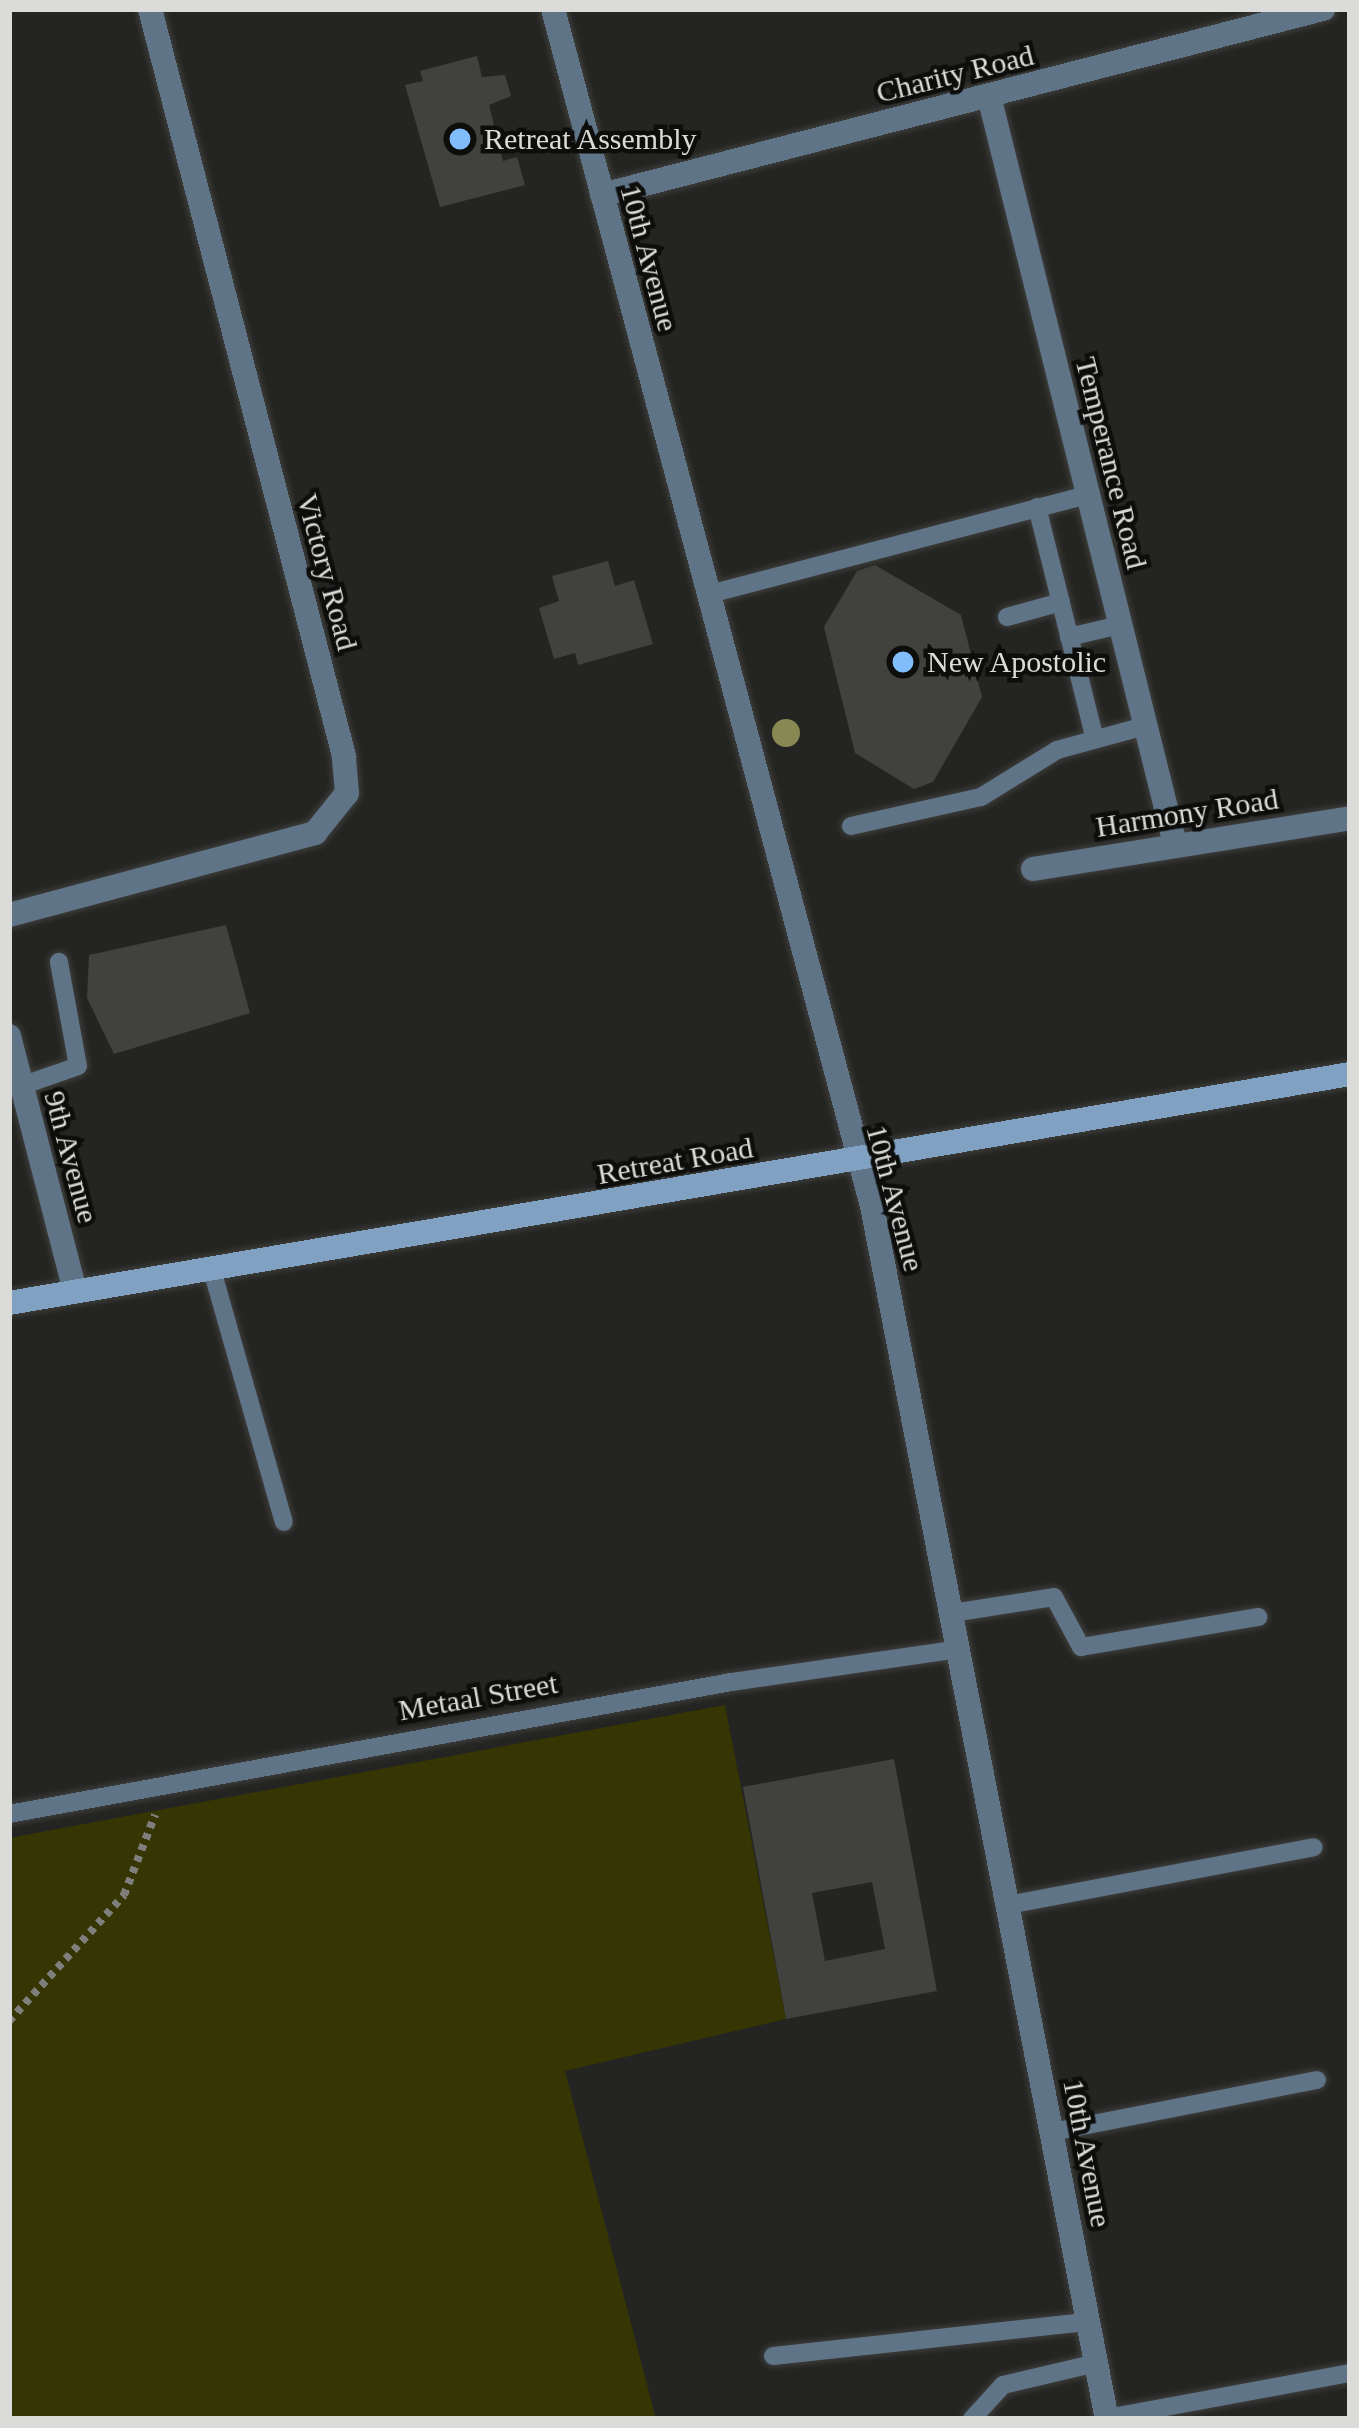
<!DOCTYPE html>
<html>
<head>
<meta charset="utf-8">
<style>
	body { margin:0 }
	#map { position:relative; width:1359px; height:2428px; overflow:hidden; background:#242422; font-family:"Times New Roman",serif }
	div>[style] { position:absolute }
	[style*='--x'] { left:calc(var(--x)*1px); top:calc(var(--y)*1px); width:calc(var(--w)*1px); rotate:calc(var(--a)*1deg) }
	.green>* { inset:0; background:#363504 }
	.building>* { inset:0; background:#41413e }
	.path>* { height:8px; margin-top:-4px; transform-origin:0; background:repeating-linear-gradient(90deg,#7e7e7c 0 6px,transparent 0 12px) }
	.roads { filter:drop-shadow(0 0 3px #3e3e3c) drop-shadow(0 0 3px #3e3e3c) }
	.service>* { height:18px; margin:-9px; padding:0 9px; transform-origin:9px; border-radius:9px; background:#607488 }
	.minor>* { height:24px; margin:-12px; padding:0 12px; transform-origin:12px; border-radius:12px; background:#607488 }
	.secondary>* { height:24px; margin:-12px; padding:0 12px; transform-origin:12px; border-radius:12px; background:#81a1c2 }
	.trees>* { width:28px; height:28px; margin:-14px; border-radius:50%; background:#888852 }
	.dots>* { width:33px; height:33px; translate:-50% -50%; box-sizing:border-box; border:6px solid #0d0e0c; border-radius:50% }
	span { translate:-50% -50%; white-space:nowrap; text-align:center; line-height:1.15; -webkit-text-stroke:9px #0d0e0c; paint-order:stroke }
	.street-label { font-size:30px; color:#dbdbd9 }
	.poi-label { font-size:30px; color:#dbdbd9 }
	.left { translate:0 -50%; text-align:left }
	.frame { position:absolute; inset:0; border:12px solid #dbdbd9; pointer-events:none }
</style>
</head>
<body>
<div id="map">
	<div class="green">
		<i style="clip-path:polygon(725px 1705px,786px 2019px,565px 2071px,656px 2419px,9px 2419px,9px 1838px)"></i>
	</div>
	<div class="building">
		<i style="clip-path:polygon(477px 56px,482px 77px,505px 75px,511px 96px,489px 105px,503px 161px,517px 157px,525px 185px,440px 207px,405px 85px,423px 81px,420px 71px)"></i>
		<i style="clip-path:polygon(608px 561px,615px 586px,634px 580px,653px 644px,578px 665px,575px 653px,554px 659px,539px 608px,559px 601px,552px 576px)"></i>
		<i style="clip-path:polygon(875px 565px,961px 615px,982px 697px,933px 782px,914px 789px,855px 753px,824px 627px,857px 571px)"></i>
		<i style="clip-path:polygon(226px 925px,250px 1013px,114px 1054px,87px 998px,89px 955px)"></i>
		<i style="clip-path:polygon(evenodd,894px 1759px,937px 1991px,786px 2019px,743px 1787px,894px 1759px,872px 1882px,885px 1949px,825px 1961px,812px 1893px,872px 1882px)"></i>
	</div>
	<div class="path">
		<i style="--x:9;--y:2021;--w:171;--a:-47.6"></i>
		<i style="--x:124;--y:1895;--w:86;--a:-68.8"></i>
	</div>
	<div class="roads">
		<div class="service">
			<i style="--x:1037;--y:507;--w:239;--a:76"></i>
			<i style="--x:706;--y:595;--w:395;--a:-14.7"></i>
			<i style="--x:1007;--y:617;--w:56;--a:-15.5"></i>
			<i style="--x:1069;--y:637;--w:52;--a:-13.2"></i>
			<i style="--x:851;--y:826;--w:133;--a:-12.6"></i>
			<i style="--x:981;--y:797;--w:89;--a:-31.7"></i>
			<i style="--x:1057;--y:750;--w:91;--a:-15.3"></i>
			<i style="--x:21;--y:1086;--w:60;--a:-19.3"></i>
			<i style="--x:78;--y:1066;--w:106;--a:-100.4"></i>
			<i style="--x:212;--y:1270;--w:262;--a:74.1"></i>
			<i style="--x:952;--y:1613;--w:103;--a:-8.9"></i>
			<i style="--x:1054;--y:1597;--w:57;--a:61.6"></i>
			<i style="--x:1081;--y:1647;--w:180;--a:-9.6"></i>
			<i style="--x:9;--y:1814;--w:734;--a:-10.36"></i>
			<i style="--x:731;--y:1682;--w:230;--a:-8.2"></i>
			<i style="--x:1008;--y:1905;--w:311;--a:-10.7"></i>
			<i style="--x:1052;--y:2132;--w:270;--a:-11.1"></i>
			<i style="--x:773;--y:2356;--w:317;--a:-6.2"></i>
			<i style="--x:1107;--y:2418;--w:247;--a:-10.5"></i>
			<i style="--x:972;--y:2419;--w:46;--a:-47.6"></i>
			<i style="--x:1003;--y:2385;--w:96;--a:-13.3"></i>
		</div>
		<div class="minor">
			<i style="--x:553;--y:9;--w:1239;--a:75.08"></i>
			<i style="--x:872;--y:1206;--w:1236;--a:79.04"></i>
			<i style="--x:989;--y:96;--w:771;--a:76.04"></i>
			<i style="--x:602;--y:195;--w:745;--a:-14.47"></i>
			<i style="--x:1033;--y:869;--w:321;--a:-9.1"></i>
			<i style="--x:9;--y:915;--w:317;--a:-15"></i>
			<i style="--x:315;--y:833;--w:51;--a:-51.3"></i>
			<i style="--x:347;--y:793;--w:37;--a:-95"></i>
			<i style="--x:344;--y:756;--w:772;--a:-104.56"></i>
			<i style="--x:9;--y:1036;--w:264;--a:75.5"></i>
		</div>
		<div class="secondary">
			<i style="--x:9;--y:1303;--w:1360;--a:-9.69"></i>
		</div>
	</div>
	<div class="trees">
		<i style="left:786px;top:733px"></i>
	</div>
	<div class="dots">
		<i style="left:460px;top:139px;background:#80bdfa"></i>
		<i style="left:903px;top:662px;background:#80bdfa"></i>
	</div>
	<div class="street-label">
		<span style="left:955px;top:74px;rotate:-14deg">Charity Road</span>
		<span style="left:649px;top:258px;rotate:75deg">10th Avenue</span>
		<span style="left:1111px;top:463px;rotate:76deg">Temperance Road</span>
		<span style="left:327px;top:572px;rotate:75deg">Victory Road</span>
		<span style="left:1187px;top:813px;rotate:-9deg">Harmony Road</span>
		<span style="left:71px;top:1157px;rotate:75deg">9th Avenue</span>
		<span style="left:675px;top:1161px;rotate:-10deg">Retreat Road</span>
		<span style="left:895px;top:1198px;rotate:75deg">10th Avenue</span>
		<span style="left:478px;top:1697px;rotate:-10deg">Metaal Street</span>
		<span style="left:1087px;top:2153px;rotate:79deg">10th Avenue</span>
	</div>
	<div class="poi-label">
		<span class="left" style="left:484px;top:139px">Retreat Assembly</span>
		<span class="left" style="left:927px;top:662px">New Apostolic</span>
	</div>
	<div class="frame"></div>
</div>
</body>
</html>
